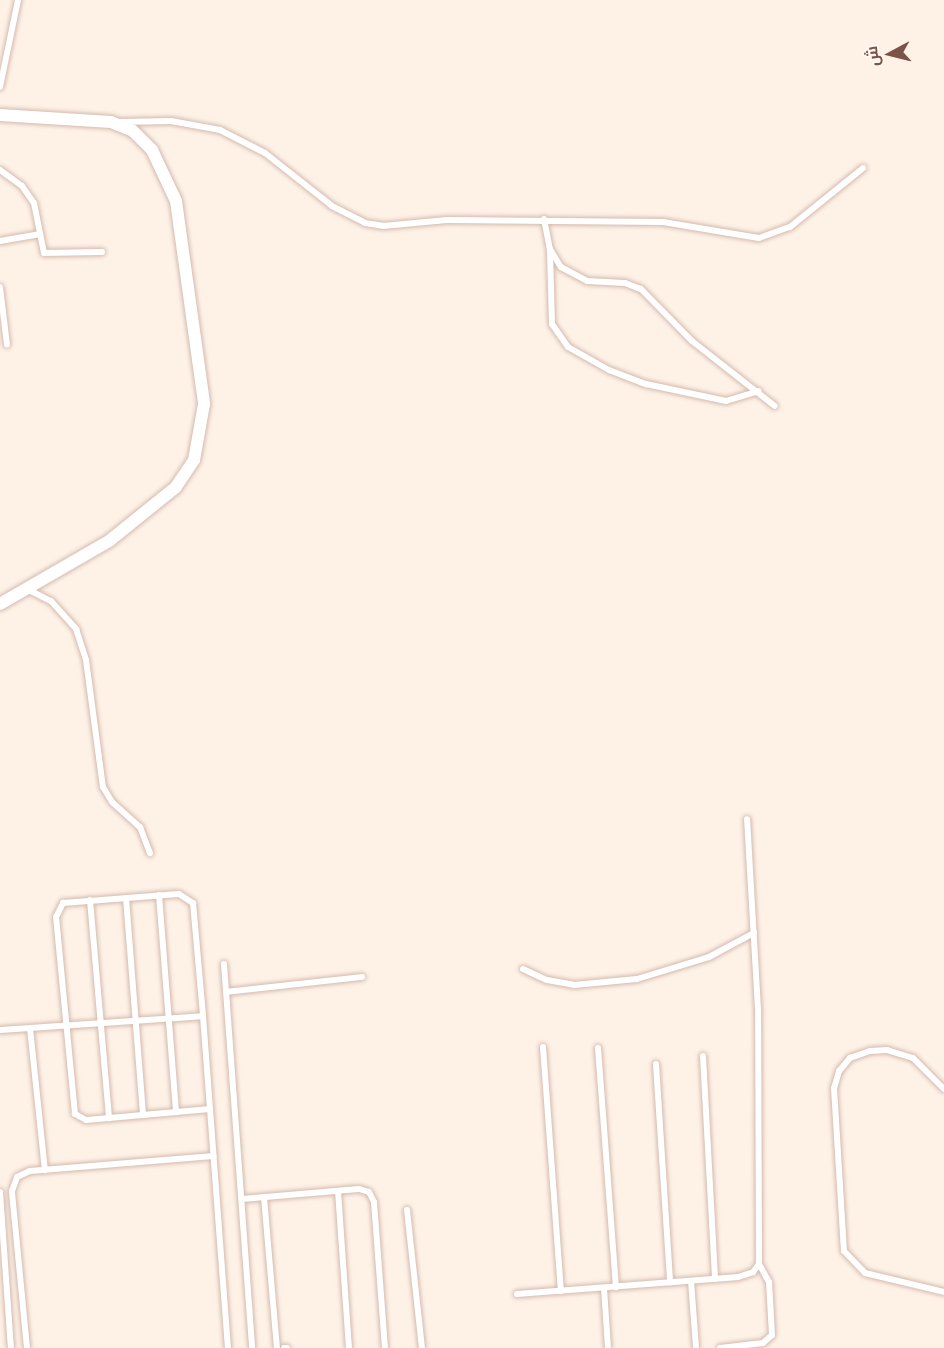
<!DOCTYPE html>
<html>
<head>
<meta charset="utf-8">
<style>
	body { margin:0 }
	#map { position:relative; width:944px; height:1348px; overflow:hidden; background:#fef2e7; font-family:"Noto Sans",Cairo,sans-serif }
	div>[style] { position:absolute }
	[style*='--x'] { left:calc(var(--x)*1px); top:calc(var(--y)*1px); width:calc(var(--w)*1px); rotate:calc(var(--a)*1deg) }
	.roads { filter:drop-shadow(0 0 2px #d5baae) drop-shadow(0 0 2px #d5baae) }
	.service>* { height:6px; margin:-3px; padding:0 3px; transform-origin:3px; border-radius:3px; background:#fff }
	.minor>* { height:12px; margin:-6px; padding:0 6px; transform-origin:6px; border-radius:6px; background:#fff }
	span { translate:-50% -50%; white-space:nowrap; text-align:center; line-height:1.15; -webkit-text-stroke:4.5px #fff7ef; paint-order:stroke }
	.north { position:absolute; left:860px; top:24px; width:60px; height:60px; -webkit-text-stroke:4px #fff7ef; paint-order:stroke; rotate:263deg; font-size:16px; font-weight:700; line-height:24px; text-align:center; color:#7b5348 }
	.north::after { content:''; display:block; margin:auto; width:21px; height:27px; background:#7b5348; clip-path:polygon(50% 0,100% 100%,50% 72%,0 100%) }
</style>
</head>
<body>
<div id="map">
	<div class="roads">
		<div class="service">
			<i style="--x:0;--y:87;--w:89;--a:-78.3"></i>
			<i style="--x:119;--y:122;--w:52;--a:-1.1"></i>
			<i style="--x:171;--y:121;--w:50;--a:10.4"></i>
			<i style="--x:220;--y:130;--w:51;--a:27.1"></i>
			<i style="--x:265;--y:153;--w:85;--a:38.3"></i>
			<i style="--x:332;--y:206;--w:37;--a:27"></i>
			<i style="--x:365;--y:223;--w:18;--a:9"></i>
			<i style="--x:383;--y:226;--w:64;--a:-5.4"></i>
			<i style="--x:447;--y:220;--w:216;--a:0.5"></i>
			<i style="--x:663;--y:222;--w:97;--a:9.5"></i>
			<i style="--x:759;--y:238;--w:33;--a:-20"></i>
			<i style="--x:790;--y:227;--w:94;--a:-38.9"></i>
			<i style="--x:0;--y:170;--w:27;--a:36"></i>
			<i style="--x:22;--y:186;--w:21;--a:55"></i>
			<i style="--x:34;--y:203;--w:51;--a:78.7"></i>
			<i style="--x:44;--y:253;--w:58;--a:-1"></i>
			<i style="--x:544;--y:219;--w:31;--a:79"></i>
			<i style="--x:550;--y:249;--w:21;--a:59"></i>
			<i style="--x:561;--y:267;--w:30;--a:28"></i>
			<i style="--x:587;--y:281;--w:38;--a:3"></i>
			<i style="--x:625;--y:283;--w:17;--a:21"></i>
			<i style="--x:641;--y:289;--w:73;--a:45.6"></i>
			<i style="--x:692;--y:341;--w:105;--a:38.1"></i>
			<i style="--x:0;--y:241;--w:41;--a:-9.9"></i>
			<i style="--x:550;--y:252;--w:72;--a:88.4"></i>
			<i style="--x:552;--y:324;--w:28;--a:55"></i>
			<i style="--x:568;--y:347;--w:47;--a:29.3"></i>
			<i style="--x:609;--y:370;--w:40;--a:21"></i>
			<i style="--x:646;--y:384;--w:82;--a:12"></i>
			<i style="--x:726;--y:401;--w:34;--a:-17"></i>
			<i style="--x:0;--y:287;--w:58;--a:83.1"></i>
			<i style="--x:29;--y:590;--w:25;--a:27"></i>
			<i style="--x:51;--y:601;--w:38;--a:48"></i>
			<i style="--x:76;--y:629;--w:33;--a:72"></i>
			<i style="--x:86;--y:660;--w:128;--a:82.4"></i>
			<i style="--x:103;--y:787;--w:17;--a:59"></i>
			<i style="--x:112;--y:802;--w:38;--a:42"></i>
			<i style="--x:140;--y:827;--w:28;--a:69"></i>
			<i style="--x:159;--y:895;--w:218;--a:85.5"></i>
			<i style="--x:126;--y:898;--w:218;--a:85.5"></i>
			<i style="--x:90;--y:900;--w:219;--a:85"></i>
			<i style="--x:224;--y:964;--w:385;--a:85.8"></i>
			<i style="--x:523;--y:969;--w:26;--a:25"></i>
			<i style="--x:547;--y:980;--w:27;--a:10"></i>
			<i style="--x:574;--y:985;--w:63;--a:-5.4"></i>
			<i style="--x:637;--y:979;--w:75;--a:-17"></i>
			<i style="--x:709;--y:957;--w:51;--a:-28.1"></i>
			<i style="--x:226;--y:992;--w:137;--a:-6.3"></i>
			<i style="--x:30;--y:1028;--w:143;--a:84"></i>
			<i style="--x:0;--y:1030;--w:203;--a:-3.9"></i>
			<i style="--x:543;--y:1047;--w:245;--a:85.8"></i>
			<i style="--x:598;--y:1048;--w:240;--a:85.7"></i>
			<i style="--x:703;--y:1056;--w:223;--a:86.9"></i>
			<i style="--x:656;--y:1064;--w:219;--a:86.3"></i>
			<i style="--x:944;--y:1089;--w:44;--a:-135"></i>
			<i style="--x:913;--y:1058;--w:27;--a:-163"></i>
			<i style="--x:887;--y:1050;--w:17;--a:177"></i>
			<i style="--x:870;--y:1051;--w:21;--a:161"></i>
			<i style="--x:850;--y:1058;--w:17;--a:130"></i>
			<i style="--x:839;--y:1071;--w:18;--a:106"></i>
			<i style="--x:834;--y:1088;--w:163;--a:86.5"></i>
			<i style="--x:844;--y:1251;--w:30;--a:46"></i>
			<i style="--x:865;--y:1273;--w:81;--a:13.5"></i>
			<i style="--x:210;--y:1109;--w:124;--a:174.9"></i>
			<i style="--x:86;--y:1120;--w:13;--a:-151"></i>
			<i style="--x:75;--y:1114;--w:198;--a:-95.5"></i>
			<i style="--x:56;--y:917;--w:16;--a:-63"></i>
			<i style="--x:63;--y:903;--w:116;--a:-4.4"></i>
			<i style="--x:179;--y:894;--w:17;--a:33"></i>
			<i style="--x:193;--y:903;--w:113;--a:84.9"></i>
			<i style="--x:203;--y:1016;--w:333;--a:85.7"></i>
			<i style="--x:338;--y:1191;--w:157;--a:86"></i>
			<i style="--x:0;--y:1192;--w:156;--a:86"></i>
			<i style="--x:264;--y:1197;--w:152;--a:85.1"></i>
			<i style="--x:242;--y:1199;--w:117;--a:-4.9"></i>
			<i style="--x:359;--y:1189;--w:10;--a:17"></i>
			<i style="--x:369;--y:1192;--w:11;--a:63"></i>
			<i style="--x:374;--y:1202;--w:146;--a:85.7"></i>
			<i style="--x:407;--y:1210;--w:139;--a:83.8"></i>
			<i style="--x:691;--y:1281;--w:67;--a:85.7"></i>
			<i style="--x:604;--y:1288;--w:60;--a:86.2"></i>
			<i style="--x:517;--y:1294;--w:222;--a:-4.4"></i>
			<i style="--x:738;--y:1277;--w:16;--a:-18"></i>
			<i style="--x:753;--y:1272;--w:10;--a:-53"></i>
			<i style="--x:759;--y:1264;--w:255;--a:-90.2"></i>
			<i style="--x:758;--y:1009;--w:190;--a:-93.3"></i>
			<i style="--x:27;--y:1348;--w:158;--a:-95.5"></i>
			<i style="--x:12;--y:1191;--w:15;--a:-70"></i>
			<i style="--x:17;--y:1177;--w:14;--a:-25"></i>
			<i style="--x:30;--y:1171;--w:184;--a:-4.7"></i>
			<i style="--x:284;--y:1348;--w:3;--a:0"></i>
			<i style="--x:720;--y:1348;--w:43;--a:-6.6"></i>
			<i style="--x:763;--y:1343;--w:12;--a:-42"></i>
			<i style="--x:772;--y:1335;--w:53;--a:-93.2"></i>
			<i style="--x:769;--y:1282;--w:21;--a:-119"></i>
		</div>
		<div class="minor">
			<i style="--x:0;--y:115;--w:111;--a:3.6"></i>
			<i style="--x:111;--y:122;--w:24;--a:22"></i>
			<i style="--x:133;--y:131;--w:27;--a:45"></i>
			<i style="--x:152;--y:150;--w:56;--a:64.8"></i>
			<i style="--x:176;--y:201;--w:205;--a:82.1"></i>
			<i style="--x:204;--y:404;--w:57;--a:100.1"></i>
			<i style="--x:194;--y:460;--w:32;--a:124"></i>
			<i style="--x:176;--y:487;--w:86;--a:141.1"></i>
			<i style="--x:109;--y:541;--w:126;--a:150"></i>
		</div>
	</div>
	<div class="north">ش</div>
</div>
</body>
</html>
